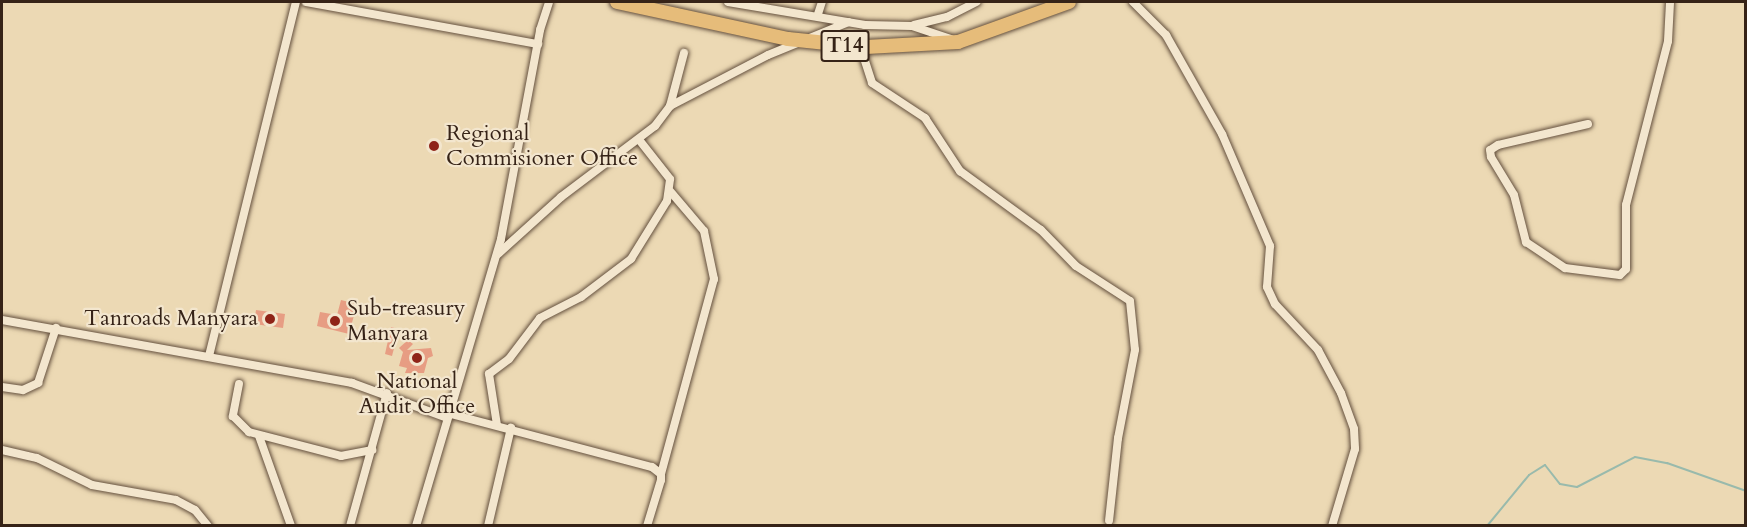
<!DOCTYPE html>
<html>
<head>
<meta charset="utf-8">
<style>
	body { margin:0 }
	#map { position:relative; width:1747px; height:527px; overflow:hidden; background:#ecd9b4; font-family:Cardo,serif }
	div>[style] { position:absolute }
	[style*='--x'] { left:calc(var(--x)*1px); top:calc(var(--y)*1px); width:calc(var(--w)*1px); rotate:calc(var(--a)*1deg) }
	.stream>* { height:2px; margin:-1px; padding:0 1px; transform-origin:1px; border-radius:1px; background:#99baac }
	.building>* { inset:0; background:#e79d83 }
	.roads { filter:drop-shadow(0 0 2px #64503e) drop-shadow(0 0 2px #64503e) }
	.street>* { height:8px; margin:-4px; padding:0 4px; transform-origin:4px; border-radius:4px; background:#f3e6ce }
	.highway>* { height:14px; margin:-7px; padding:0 7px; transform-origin:7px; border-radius:7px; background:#e6bc7a }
	.dots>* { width:16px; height:16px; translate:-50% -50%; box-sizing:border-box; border:3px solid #f3e6ce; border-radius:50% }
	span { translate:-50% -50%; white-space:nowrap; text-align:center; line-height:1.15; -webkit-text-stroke:4.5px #f3e6ce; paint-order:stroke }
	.shield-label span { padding:2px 4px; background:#f3e6ce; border:2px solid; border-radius:4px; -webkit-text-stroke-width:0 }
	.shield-label { font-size:21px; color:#362317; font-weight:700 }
	.poi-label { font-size:22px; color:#362317 }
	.left { translate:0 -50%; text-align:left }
	.right { translate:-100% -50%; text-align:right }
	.frame { position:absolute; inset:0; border:3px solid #362317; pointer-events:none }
</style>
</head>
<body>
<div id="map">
	<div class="stream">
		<i style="--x:1487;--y:526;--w:66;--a:-50.5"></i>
		<i style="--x:1529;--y:475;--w:19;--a:-32"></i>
		<i style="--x:1545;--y:465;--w:24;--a:52"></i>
		<i style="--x:1560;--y:484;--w:17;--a:10"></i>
		<i style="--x:1577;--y:487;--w:65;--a:-27.3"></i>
		<i style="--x:1635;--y:457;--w:33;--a:11"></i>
		<i style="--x:1667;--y:463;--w:84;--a:19.5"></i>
	</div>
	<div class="building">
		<i style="clip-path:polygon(341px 300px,357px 304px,349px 334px,317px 326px,320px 312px,337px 315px)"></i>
		<i style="clip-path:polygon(256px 310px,285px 314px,283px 328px,254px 324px)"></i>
		<i style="clip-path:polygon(391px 327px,399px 329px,392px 356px,385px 354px)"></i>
		<i style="clip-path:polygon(408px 340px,413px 344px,407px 350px,431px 348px,433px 356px,428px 358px,424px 373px,405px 373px,407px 368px,399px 366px,403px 352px,399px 348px)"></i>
	</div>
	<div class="roads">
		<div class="street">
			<i style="--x:306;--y:2;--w:236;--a:10.3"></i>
			<i style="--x:728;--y:2;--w:139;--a:9.5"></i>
			<i style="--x:865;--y:25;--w:47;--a:1.2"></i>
			<i style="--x:912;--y:26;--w:41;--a:18.4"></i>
			<i style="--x:1133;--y:2;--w:47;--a:45"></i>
			<i style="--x:1166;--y:35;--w:114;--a:60.5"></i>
			<i style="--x:1222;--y:134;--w:122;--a:66.8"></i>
			<i style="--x:1270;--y:246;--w:41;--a:94.2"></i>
			<i style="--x:1267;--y:287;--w:19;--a:65"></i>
			<i style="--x:1275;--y:304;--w:63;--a:46.9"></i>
			<i style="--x:1318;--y:350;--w:49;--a:61.9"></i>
			<i style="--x:1341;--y:393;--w:38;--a:70"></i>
			<i style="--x:1354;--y:429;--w:20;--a:87"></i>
			<i style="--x:1355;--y:449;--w:80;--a:106.6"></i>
			<i style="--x:818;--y:14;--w:13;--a:-72"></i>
			<i style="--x:914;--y:25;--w:34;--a:-14"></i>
			<i style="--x:947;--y:17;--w:33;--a:-27"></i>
			<i style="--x:866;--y:47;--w:11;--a:100"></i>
			<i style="--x:864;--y:58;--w:26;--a:72"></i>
			<i style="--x:872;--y:83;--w:64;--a:33.4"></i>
			<i style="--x:925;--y:118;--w:64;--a:56.6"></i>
			<i style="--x:960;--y:171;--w:100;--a:36.1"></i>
			<i style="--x:1041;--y:230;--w:50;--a:45.8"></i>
			<i style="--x:1076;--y:266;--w:64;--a:32.9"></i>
			<i style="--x:1130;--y:301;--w:49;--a:84.2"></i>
			<i style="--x:1135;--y:350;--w:90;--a:100.9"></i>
			<i style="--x:1118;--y:438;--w:83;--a:96.2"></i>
			<i style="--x:670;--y:106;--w:110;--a:-27.5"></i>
			<i style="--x:768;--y:55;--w:87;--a:-22.2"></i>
			<i style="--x:1588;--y:124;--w:92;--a:166.9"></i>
			<i style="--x:1498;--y:145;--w:9;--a:148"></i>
			<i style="--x:1490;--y:150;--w:7;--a:82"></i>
			<i style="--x:1491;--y:157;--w:44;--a:58.8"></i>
			<i style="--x:1514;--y:195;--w:49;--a:75.7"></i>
			<i style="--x:1526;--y:242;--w:47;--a:33.7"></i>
			<i style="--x:1565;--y:268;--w:55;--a:7.3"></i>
			<i style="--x:1620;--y:275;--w:8;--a:-45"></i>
			<i style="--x:1626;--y:269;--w:64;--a:-90"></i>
			<i style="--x:1626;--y:205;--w:169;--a:-75.6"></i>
			<i style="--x:1668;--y:41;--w:39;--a:-87"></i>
			<i style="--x:498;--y:254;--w:85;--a:-42.1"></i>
			<i style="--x:561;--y:197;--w:118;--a:-37.1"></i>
			<i style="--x:655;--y:126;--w:25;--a:-53"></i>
			<i style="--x:670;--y:106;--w:55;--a:-75.2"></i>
			<i style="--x:2;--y:320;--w:356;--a:10.2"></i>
			<i style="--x:352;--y:383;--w:99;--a:20.1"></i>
			<i style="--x:209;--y:356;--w:365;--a:-76.2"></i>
			<i style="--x:239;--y:384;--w:33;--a:101"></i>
			<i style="--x:233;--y:416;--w:23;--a:45"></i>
			<i style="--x:249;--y:432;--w:95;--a:14.6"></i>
			<i style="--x:341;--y:456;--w:32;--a:-11"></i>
			<i style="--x:2;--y:387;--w:21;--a:8"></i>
			<i style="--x:23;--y:390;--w:17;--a:-25"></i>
			<i style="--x:38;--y:383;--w:58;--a:-71.9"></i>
			<i style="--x:447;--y:413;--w:212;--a:14.8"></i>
			<i style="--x:652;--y:467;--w:11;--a:38"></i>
			<i style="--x:661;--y:474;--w:6;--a:90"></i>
			<i style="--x:661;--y:480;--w:48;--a:106.9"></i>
			<i style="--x:497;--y:425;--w:52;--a:-98.9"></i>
			<i style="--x:489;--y:374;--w:25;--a:-37"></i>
			<i style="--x:509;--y:359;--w:51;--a:-52.9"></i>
			<i style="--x:540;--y:318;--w:46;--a:-27.1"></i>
			<i style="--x:581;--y:297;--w:63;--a:-37.2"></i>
			<i style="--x:631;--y:259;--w:68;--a:-58.2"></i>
			<i style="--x:667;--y:201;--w:22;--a:-82"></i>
			<i style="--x:670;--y:179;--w:48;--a:-128.3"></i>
			<i style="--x:259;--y:436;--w:96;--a:70.4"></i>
			<i style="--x:2;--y:450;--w:36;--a:13"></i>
			<i style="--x:37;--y:458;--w:61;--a:26.1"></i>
			<i style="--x:92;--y:485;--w:85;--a:10.1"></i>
			<i style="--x:176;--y:500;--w:21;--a:28"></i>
			<i style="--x:195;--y:510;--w:21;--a:51"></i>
			<i style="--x:661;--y:474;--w:202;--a:-74.8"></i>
			<i style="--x:714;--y:279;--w:49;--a:-101.8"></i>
			<i style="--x:704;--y:231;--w:52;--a:-130.4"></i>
			<i style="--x:350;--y:526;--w:138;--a:-74.5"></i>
			<i style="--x:416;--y:526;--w:299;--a:-73.5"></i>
			<i style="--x:501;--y:239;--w:213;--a:-79.4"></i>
			<i style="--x:540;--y:30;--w:29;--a:-72"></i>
			<i style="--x:488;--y:526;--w:101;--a:-76.8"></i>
		</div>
		<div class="highway">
			<i style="--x:617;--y:2;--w:175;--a:12.2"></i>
			<i style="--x:788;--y:39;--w:78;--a:5.9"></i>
			<i style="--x:866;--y:47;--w:92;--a:-3.1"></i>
			<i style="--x:958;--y:42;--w:118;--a:-19.8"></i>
		</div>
	</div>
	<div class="dots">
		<i style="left:434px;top:146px;background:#8f2418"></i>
		<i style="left:270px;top:319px;background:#8f2418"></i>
		<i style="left:335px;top:321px;background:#8f2418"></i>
		<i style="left:417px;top:358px;background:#8f2418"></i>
	</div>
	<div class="shield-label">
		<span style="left:845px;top:46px">T14</span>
	</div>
	<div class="poi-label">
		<span class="left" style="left:446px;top:146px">Regional<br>Commisioner Office</span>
		<span class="left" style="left:347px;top:321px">Sub-treasury<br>Manyara</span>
		<span class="right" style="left:258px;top:319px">Tanroads Manyara</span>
		<span style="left:417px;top:394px">National<br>Audit Office</span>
	</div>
	<div class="frame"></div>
</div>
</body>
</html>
